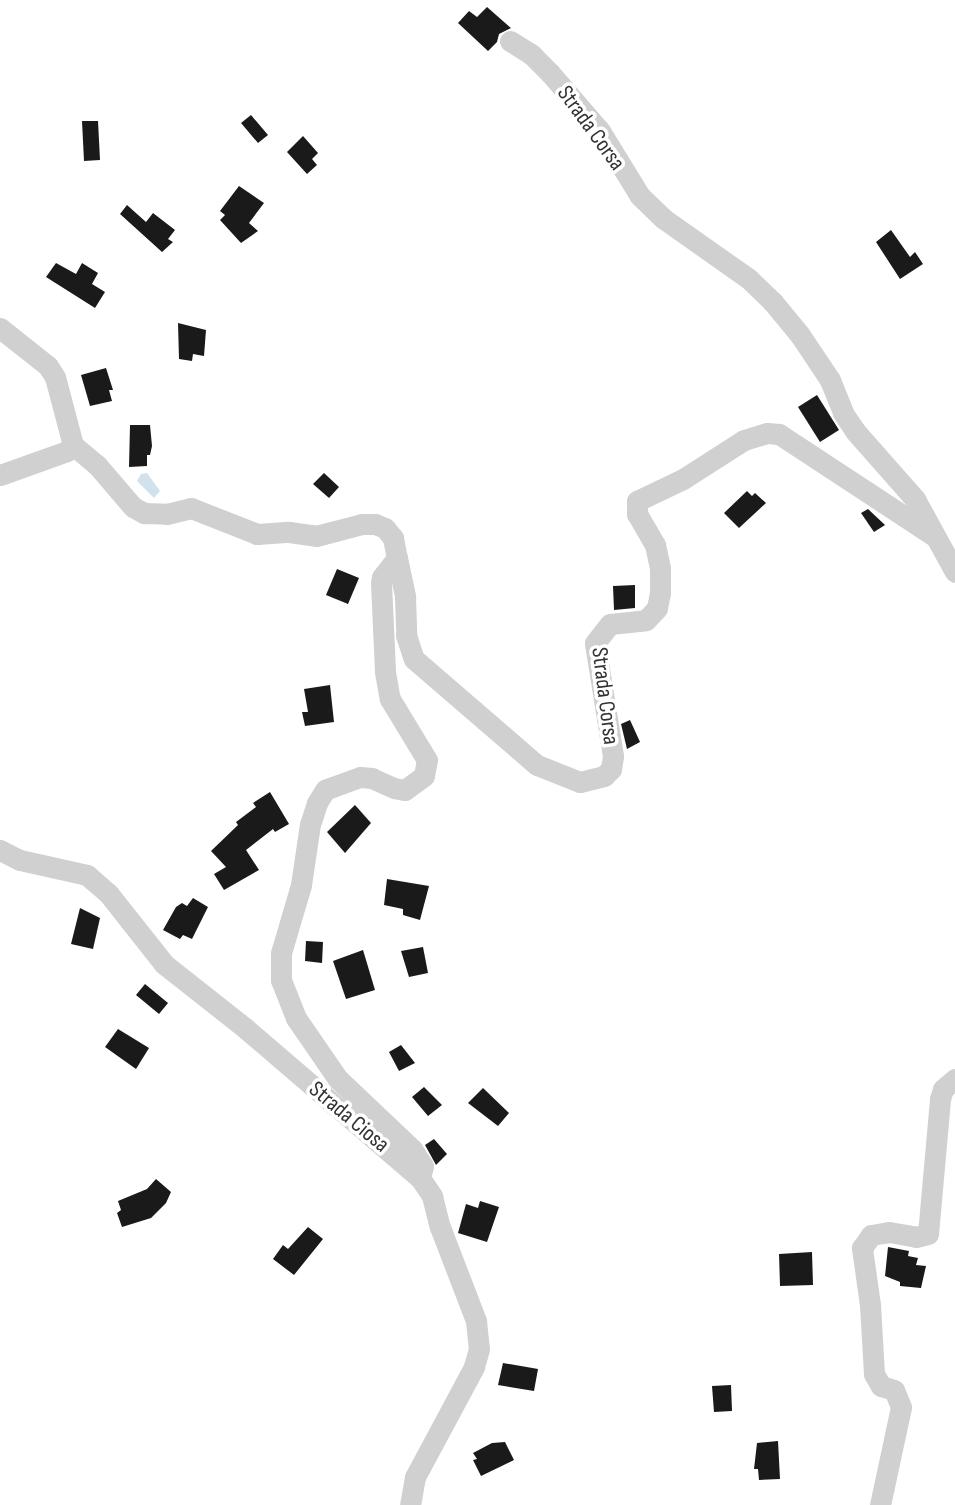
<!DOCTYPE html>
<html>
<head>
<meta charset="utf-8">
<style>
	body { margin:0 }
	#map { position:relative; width:955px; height:1505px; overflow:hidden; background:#fff; font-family:"Sofia Sans Condensed",sans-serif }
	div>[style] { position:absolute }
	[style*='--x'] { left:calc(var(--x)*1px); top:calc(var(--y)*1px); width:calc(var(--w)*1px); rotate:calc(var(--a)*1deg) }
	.water>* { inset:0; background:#cfe2ee }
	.building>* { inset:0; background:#1a1a1a }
	.minor>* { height:21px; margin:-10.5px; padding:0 10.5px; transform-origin:10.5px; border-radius:10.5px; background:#d0d0d0 }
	span { translate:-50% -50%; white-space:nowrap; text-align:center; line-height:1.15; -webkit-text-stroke:7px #fff; paint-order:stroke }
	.street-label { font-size:23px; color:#333 }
</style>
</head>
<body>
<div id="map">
	<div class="water">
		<i style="clip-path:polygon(147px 473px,160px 491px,154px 498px,137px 481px,141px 474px)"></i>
	</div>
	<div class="building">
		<i style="clip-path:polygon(487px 7px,511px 28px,499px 34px,497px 42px,488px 51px,458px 23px,469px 11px,477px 17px)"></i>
		<i style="clip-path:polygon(251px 115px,268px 135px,258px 143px,241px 123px)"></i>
		<i style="clip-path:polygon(82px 121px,98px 121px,100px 160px,84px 161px)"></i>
		<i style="clip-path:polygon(303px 136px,318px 153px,312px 159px,317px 165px,307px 174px,287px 152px)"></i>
		<i style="clip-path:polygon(239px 186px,264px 203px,249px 223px,258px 231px,241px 243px,220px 220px,225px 215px,220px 211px)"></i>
		<i style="clip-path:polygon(127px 205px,146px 222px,153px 213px,175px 230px,168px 239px,173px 242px,162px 252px,120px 214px)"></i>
		<i style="clip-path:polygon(891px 230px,910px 257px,915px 252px,923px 264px,900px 279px,876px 242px)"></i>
		<i style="clip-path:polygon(56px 263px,76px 274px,82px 263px,98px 273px,92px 284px,105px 292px,95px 308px,46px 277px)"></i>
		<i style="clip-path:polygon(178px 323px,206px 330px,204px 356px,193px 354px,192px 361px,179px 359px)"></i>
		<i style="clip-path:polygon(106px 368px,113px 390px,109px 390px,112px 401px,90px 406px,81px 375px)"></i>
		<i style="clip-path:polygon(817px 395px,839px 430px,820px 442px,798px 407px)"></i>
		<i style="clip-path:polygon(130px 425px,150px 425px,152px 446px,150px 455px,147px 455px,147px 466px,129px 467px)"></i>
		<i style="clip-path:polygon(324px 473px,339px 487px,329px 498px,313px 484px)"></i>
		<i style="clip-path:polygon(747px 491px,752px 496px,755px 493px,766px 503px,739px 528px,724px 513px)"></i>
		<i style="clip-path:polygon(868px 509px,885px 525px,874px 532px,861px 513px)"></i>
		<i style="clip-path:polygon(337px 569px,359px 578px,348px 604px,326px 595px)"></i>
		<i style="clip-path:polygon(635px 585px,635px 608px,614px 610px,613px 586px)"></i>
		<i style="clip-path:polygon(330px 685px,334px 722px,305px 726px,302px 712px,308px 712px,304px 689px)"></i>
		<i style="clip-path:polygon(630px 720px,640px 742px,627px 749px,621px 724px)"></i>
		<i style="clip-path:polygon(270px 792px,289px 824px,275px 832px,273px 829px,246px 850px,259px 870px,224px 890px,214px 874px,226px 867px,211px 851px,238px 825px,236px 822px,256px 807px,253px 803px)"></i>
		<i style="clip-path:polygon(355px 805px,371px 823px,345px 853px,327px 832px)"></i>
		<i style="clip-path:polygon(387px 879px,429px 886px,420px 920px,403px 915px,403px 909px,384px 905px)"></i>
		<i style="clip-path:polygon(193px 898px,208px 907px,192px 939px,183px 935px,180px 939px,163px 930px,176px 907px,182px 903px,187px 906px)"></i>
		<i style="clip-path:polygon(80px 908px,100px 918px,93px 949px,71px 944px)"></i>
		<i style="clip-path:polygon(306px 941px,323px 942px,322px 963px,305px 961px)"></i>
		<i style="clip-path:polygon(423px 947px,428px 973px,409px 977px,401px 951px)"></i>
		<i style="clip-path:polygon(363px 950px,375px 990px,346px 999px,333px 961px)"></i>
		<i style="clip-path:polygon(145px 984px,168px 1003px,159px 1014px,136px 995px)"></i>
		<i style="clip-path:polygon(118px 1029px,149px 1048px,136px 1069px,105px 1047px)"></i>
		<i style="clip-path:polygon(401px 1045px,415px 1063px,399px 1071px,389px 1052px)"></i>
		<i style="clip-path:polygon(424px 1087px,442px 1105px,428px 1116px,412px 1097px)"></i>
		<i style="clip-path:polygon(483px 1088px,509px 1113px,498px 1126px,468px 1103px)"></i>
		<i style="clip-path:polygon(434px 1139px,447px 1154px,436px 1165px,425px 1145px)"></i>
		<i style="clip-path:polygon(156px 1179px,171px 1192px,166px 1203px,151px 1218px,122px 1227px,117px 1213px,121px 1210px,118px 1201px,147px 1189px)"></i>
		<i style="clip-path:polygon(480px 1201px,499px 1207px,487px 1242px,458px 1233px,466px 1204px,478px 1208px)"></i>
		<i style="clip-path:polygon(308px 1227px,323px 1239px,294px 1275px,273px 1259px,283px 1245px,288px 1249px)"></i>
		<i style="clip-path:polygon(888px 1247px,909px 1251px,908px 1256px,918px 1258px,916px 1265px,926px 1266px,921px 1288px,900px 1286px,900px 1282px,885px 1276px)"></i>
		<i style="clip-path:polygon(812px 1252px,813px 1285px,780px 1286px,779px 1254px)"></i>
		<i style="clip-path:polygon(503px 1363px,538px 1369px,534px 1391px,498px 1385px)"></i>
		<i style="clip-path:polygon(731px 1385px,732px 1411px,714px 1412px,712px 1386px)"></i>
		<i style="clip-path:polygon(778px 1441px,780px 1479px,759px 1480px,758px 1469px,754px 1469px,757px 1443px)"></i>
		<i style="clip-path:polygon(505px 1442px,514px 1460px,481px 1476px,473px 1460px,477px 1459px,473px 1453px,492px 1443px)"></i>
	</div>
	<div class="minor">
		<i style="--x:510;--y:41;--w:25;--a:32"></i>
		<i style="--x:531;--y:54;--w:27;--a:45"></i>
		<i style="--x:550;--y:73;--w:77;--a:49.2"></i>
		<i style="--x:600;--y:131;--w:76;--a:58.4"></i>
		<i style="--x:640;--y:196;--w:33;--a:44"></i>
		<i style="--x:664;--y:219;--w:104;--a:35.2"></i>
		<i style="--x:749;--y:279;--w:32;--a:44"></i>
		<i style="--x:772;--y:301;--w:44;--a:50.5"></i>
		<i style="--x:800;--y:335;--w:54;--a:56.3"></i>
		<i style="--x:830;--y:380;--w:35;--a:68"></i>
		<i style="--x:843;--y:413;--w:22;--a:56"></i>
		<i style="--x:855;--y:431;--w:91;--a:48.6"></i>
		<i style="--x:915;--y:499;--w:83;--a:61.3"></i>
		<i style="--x:0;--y:328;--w:61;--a:38.4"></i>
		<i style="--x:48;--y:366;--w:13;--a:58"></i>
		<i style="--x:55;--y:377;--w:70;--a:75.2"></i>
		<i style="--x:73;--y:445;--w:31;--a:40"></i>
		<i style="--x:97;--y:465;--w:55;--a:49.4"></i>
		<i style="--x:133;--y:507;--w:13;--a:29"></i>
		<i style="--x:144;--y:513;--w:23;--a:2"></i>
		<i style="--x:167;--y:514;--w:25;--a:-14"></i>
		<i style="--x:191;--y:508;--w:71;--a:21.5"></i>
		<i style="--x:257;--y:534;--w:32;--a:-4"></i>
		<i style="--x:289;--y:532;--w:27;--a:8"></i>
		<i style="--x:316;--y:536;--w:48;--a:-14.6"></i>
		<i style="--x:362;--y:524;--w:13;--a:0"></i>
		<i style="--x:375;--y:524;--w:11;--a:22"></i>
		<i style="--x:385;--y:528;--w:13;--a:51"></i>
		<i style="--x:393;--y:538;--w:20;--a:79"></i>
		<i style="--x:397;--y:558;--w:24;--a:128"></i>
		<i style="--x:382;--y:577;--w:6;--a:99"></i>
		<i style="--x:381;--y:583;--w:89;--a:87.4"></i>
		<i style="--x:385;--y:672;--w:27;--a:80"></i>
		<i style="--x:390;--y:699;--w:71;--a:58.8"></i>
		<i style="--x:427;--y:760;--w:16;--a:101"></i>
		<i style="--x:424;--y:776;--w:24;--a:144"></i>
		<i style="--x:405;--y:790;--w:11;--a:-170"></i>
		<i style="--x:394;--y:788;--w:24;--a:-156"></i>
		<i style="--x:372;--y:778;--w:12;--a:-175"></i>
		<i style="--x:360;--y:777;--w:37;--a:160"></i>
		<i style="--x:325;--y:790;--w:15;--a:122"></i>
		<i style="--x:317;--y:803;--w:22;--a:108"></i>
		<i style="--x:310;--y:824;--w:62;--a:98.4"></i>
		<i style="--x:301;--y:885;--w:71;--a:106.4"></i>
		<i style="--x:281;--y:953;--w:27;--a:90"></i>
		<i style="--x:281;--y:980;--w:41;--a:68.5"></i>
		<i style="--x:296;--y:1018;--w:74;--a:55.5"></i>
		<i style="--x:338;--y:1079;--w:102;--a:43.4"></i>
		<i style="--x:412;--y:1149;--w:20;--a:57"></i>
		<i style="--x:423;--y:1166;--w:12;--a:104"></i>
		<i style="--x:0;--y:475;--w:71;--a:-19.7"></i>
		<i style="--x:67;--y:451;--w:8;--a:-45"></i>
		<i style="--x:397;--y:558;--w:40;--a:78"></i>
		<i style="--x:405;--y:597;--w:38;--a:88"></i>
		<i style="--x:406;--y:635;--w:25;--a:72"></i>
		<i style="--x:414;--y:659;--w:162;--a:40.8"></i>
		<i style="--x:537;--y:765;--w:46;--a:21.6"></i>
		<i style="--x:580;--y:782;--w:25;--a:-14"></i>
		<i style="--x:604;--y:776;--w:10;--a:-45"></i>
		<i style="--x:611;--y:769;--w:13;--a:-81"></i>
		<i style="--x:613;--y:756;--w:114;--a:-99.1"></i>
		<i style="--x:595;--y:643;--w:24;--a:-52"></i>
		<i style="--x:610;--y:624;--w:36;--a:-6"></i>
		<i style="--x:646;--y:620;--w:16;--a:-47"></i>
		<i style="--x:657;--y:608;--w:15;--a:-79"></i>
		<i style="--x:660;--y:593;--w:25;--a:-90"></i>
		<i style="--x:660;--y:568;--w:24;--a:-102"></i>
		<i style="--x:655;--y:545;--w:36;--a:-120"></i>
		<i style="--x:637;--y:514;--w:13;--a:-90"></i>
		<i style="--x:637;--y:501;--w:51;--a:-25.6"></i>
		<i style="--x:683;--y:479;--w:72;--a:-32.6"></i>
		<i style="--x:744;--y:440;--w:24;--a:-17"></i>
		<i style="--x:767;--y:433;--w:12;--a:5"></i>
		<i style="--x:779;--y:434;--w:186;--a:33.3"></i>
		<i style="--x:0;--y:850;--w:22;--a:27"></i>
		<i style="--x:20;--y:860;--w:69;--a:12.6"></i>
		<i style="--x:87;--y:875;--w:28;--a:41"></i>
		<i style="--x:108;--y:893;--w:90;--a:51.7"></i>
		<i style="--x:164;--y:964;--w:103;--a:38.3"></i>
		<i style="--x:245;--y:1028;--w:230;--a:40.6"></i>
		<i style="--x:420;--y:1178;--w:22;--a:56"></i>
		<i style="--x:432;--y:1196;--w:32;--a:76"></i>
		<i style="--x:440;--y:1227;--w:101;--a:69"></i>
		<i style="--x:476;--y:1321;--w:28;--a:84"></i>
		<i style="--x:479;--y:1349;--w:19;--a:106"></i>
		<i style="--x:474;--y:1367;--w:125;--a:118.2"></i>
		<i style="--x:415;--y:1477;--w:28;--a:100"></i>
		<i style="--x:880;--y:1505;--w:100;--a:-77.9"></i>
		<i style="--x:901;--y:1407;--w:18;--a:-112"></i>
		<i style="--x:894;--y:1390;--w:14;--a:-163"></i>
		<i style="--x:881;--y:1386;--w:14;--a:-120"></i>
		<i style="--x:874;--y:1374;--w:69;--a:-93.3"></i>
		<i style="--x:870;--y:1305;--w:58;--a:-98"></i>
		<i style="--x:862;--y:1248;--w:16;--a:-55"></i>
		<i style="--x:871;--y:1235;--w:18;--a:-9"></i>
		<i style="--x:889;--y:1232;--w:27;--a:10"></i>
		<i style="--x:916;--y:1237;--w:12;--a:-14"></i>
		<i style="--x:928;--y:1234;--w:136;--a:-84.9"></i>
		<i style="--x:940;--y:1099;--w:10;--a:-73"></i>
		<i style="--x:943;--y:1089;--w:16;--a:-40"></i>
	</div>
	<div class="street-label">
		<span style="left:591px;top:128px;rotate:54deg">Strada Corsa</span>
		<span style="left:605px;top:696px;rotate:83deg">Strada Corsa</span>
		<span style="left:349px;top:1117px;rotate:40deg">Strada Ciosa</span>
	</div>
</div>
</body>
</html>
